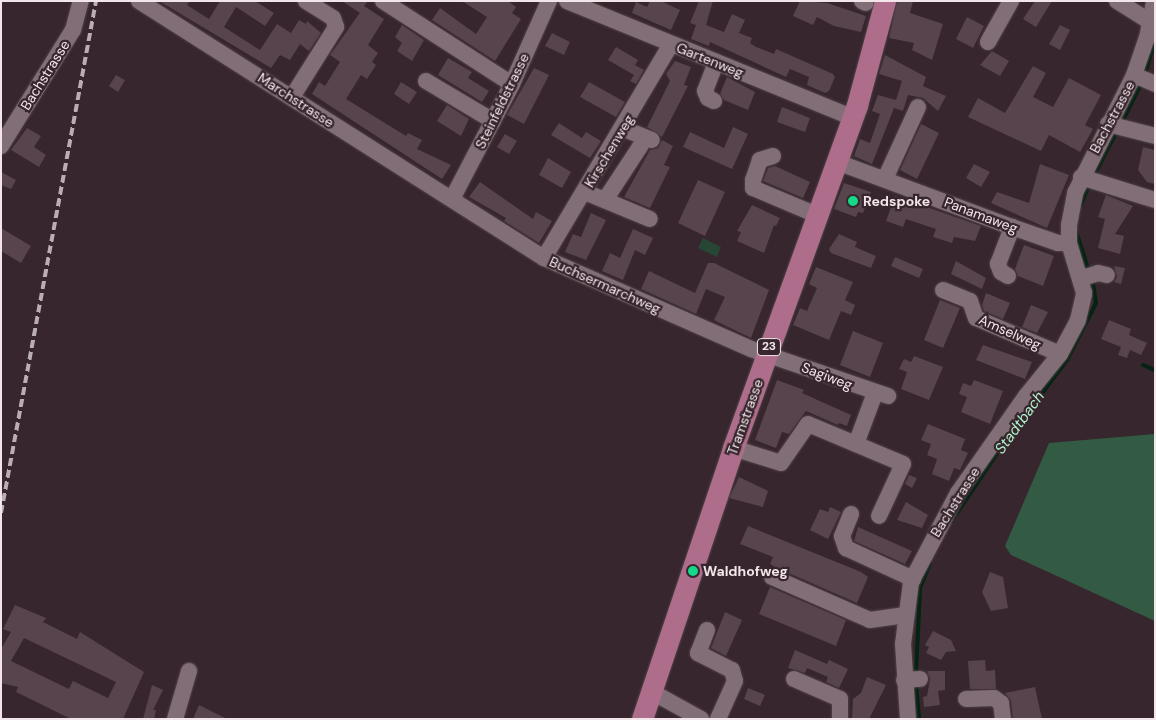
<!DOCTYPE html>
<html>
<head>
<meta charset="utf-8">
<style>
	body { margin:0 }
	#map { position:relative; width:1156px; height:720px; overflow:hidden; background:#37262d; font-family:"DM Sans",sans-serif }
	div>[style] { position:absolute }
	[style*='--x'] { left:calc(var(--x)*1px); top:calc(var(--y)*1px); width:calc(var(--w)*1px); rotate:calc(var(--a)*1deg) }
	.green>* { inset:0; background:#284635 }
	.forest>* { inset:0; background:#335b44 }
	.stream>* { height:4px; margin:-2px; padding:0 2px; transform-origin:2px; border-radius:2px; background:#042313 }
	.building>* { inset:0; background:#57444c }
	.roads { filter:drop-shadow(0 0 1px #504348) drop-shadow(0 0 1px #504348) }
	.minor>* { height:16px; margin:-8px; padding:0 8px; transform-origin:8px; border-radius:8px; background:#826e76 }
	.major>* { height:21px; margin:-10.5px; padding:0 10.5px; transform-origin:10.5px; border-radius:10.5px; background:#ae6e8b }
	.rail>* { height:4px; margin-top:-2px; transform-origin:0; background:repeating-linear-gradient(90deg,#bbaeb3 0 8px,transparent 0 12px) }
	.dots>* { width:14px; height:14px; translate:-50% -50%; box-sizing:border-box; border:2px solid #37262d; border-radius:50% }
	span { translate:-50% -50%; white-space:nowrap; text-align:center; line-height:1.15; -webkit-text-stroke:4.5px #37262d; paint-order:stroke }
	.shield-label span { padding:1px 4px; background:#37262d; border:1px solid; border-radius:4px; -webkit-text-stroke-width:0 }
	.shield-label { font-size:12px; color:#f2e6eb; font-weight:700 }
	.street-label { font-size:14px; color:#f2e6eb }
	.poi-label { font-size:14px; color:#f2e6eb; font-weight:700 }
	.left { translate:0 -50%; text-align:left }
	.water-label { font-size:15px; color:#adf1c8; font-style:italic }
	.frame { position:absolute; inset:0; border:2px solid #f2e6eb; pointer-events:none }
</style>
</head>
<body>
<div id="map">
	<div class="green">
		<i style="clip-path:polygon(703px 238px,721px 247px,717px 257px,698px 248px)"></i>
	</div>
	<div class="forest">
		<i style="clip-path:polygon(1155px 434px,1155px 621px,1011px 555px,1005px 546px,1049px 443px)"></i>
	</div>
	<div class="stream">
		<i style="--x:1145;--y:74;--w:35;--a:-74"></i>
		<i style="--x:1122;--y:122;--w:40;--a:-63.4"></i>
		<i style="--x:1094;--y:175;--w:47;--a:-62.4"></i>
		<i style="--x:1081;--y:205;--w:22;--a:-69"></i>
		<i style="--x:1076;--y:231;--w:43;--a:72.4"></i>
		<i style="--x:1143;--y:365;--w:13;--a:23"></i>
		<i style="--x:951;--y:522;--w:88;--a:-56.1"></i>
		<i style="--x:1000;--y:449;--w:111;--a:-53"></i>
		<i style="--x:1067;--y:360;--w:64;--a:-63"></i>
		<i style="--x:1096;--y:303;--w:25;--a:-99"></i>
		<i style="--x:916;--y:674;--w:86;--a:-87.3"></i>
		<i style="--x:920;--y:588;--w:27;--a:-68"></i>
		<i style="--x:916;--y:684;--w:35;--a:85"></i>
	</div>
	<div class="building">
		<i style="clip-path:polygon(159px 1px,190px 1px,187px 5px,209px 19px,220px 1px,255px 1px,274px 13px,265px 26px,236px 7px,224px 27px,260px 50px,277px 24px,291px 33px,299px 20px,306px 24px,307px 21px,321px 33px,309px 51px,300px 44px,290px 60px,280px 55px,271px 68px)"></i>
		<i style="clip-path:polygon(342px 1px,368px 1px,364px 6px,384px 19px,368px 45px,378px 53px,372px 62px,376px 65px,367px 79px,361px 75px,346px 99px,406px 136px,408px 133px,422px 140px,417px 149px,451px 165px,442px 179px,312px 94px,319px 82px,325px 86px,340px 62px,330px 55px,364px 7px,360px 13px)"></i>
		<i style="clip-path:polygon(462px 1px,508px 1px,516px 7px,512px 13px,521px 19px,495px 61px,432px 20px,440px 8px,476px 34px,487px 17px)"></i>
		<i style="clip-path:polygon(650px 1px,661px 1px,680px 10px,671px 30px,632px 13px,636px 2px,647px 7px)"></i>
		<i style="clip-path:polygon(699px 1px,713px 1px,706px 25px,724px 32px,732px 14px,745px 20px,739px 33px,752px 38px,750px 43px,756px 47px,774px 54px,776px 49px,833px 74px,835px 77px,829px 91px,825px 93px,807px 85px,809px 77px,790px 69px,786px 77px,710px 42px,709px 46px,691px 39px,696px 25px,690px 23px)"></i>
		<i style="clip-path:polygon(800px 1px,827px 3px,866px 16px,861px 32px,834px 26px,817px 17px,813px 25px,793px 16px)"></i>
		<i style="clip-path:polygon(897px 1px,913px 1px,910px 13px,943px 24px,932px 60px,912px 50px,914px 43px,889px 38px)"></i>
		<i style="clip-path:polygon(1035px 1px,1052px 1px,1036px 27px,1023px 19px)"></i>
		<i style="clip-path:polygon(967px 17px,984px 26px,973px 48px,956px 39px)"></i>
		<i style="clip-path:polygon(402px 25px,424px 40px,412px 61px,397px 51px,402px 43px,395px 37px)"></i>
		<i style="clip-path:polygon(1060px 25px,1070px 30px,1060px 50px,1049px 44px)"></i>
		<i style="clip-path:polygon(552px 33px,570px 42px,564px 55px,545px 46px)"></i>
		<i style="clip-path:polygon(616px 47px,638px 60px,635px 65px,644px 70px,636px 84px,630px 81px,634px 75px,608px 60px)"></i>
		<i style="clip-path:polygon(992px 51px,1009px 61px,1000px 76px,980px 65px)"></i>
		<i style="clip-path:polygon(885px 55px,926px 77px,923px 86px,946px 96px,938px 111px,923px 98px,908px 95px,903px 111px,894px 108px,872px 164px,854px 156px,860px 139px,870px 143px,880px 114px,872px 111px,878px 95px,896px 100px,902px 81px,879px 74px)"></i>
		<i style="clip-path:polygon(448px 58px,472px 72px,468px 78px,489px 91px,482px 102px,438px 75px)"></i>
		<i style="clip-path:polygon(675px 61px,691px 67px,684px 85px,688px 86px,662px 137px,647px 127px,670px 81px,666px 74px)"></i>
		<i style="clip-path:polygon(1033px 66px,1046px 73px,1033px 97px,1053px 107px,1069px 78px,1101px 95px,1085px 125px,1093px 129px,1080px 152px,1049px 135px,1041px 151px,968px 117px,978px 98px,1005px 113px)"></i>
		<i style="clip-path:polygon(534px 68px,549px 75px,524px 124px,507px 115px)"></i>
		<i style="clip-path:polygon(116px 75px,125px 80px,118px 92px,109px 86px)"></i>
		<i style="clip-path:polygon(727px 77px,755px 92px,748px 110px,724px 100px,720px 94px)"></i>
		<i style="clip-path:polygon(401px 82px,417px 92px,409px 104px,394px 94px)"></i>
		<i style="clip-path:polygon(589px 82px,625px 102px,616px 117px,580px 97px)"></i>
		<i style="clip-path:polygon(447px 105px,469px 119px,461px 136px,437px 121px)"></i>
		<i style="clip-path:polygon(782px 107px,810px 118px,805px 132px,777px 122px)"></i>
		<i style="clip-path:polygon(559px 123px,582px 138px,586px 132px,601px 141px,590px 158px,551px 135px)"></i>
		<i style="clip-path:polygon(921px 124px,939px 133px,917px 179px,900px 170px)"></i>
		<i style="clip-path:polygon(733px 127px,748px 134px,732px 169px,683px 147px,690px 132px,724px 148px)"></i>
		<i style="clip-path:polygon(27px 128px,41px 136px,34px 147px,46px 155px,39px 167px,11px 150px)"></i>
		<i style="clip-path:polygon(505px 134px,517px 141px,509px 154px,497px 147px)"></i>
		<i style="clip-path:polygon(662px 140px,673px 146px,664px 165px,670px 167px,650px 208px,624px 197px,650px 150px,658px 148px)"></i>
		<i style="clip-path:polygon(1143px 147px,1155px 150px,1155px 184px,1147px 182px,1138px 170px)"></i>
		<i style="clip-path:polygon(548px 158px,571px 172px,562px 188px,539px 175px)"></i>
		<i style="clip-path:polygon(974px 164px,990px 172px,981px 187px,966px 178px)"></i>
		<i style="clip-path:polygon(1040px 164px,1069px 175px,1047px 228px,991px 203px,997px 192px,1029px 203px)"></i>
		<i style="clip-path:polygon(775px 166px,810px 182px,803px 198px,763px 181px,768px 168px)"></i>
		<i style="clip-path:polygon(1px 172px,16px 180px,11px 189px,1px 185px)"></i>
		<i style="clip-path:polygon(698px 180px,725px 192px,705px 236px,678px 223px)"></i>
		<i style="clip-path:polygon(480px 182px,533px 219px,536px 212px,552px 221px,539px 243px,504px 221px,506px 218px,469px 197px)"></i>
		<i style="clip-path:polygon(844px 183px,871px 192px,863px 213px,858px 212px,856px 217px,834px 209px)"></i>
		<i style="clip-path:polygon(1106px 195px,1133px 206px,1115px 234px,1124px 236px,1120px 254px,1098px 248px,1105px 219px,1098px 217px)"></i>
		<i style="clip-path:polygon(895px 196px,981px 226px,975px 241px,954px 237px,952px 243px,933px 237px,936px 229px,906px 219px,903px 227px,886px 221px)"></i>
		<i style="clip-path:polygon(752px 205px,780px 218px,776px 226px,774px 225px,764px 253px,737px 241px,741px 232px,737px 231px)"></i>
		<i style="clip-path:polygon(591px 213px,606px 220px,586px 260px,565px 252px,573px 234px,581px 237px)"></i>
		<i style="clip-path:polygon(1px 228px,31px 246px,21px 263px,1px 251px)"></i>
		<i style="clip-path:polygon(633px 229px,653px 238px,645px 255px,635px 250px,623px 280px,602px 271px,610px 253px,620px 258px)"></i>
		<i style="clip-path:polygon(839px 234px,857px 242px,855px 247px,876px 256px,871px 268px,831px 253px,829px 249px)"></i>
		<i style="clip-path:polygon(1024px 245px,1054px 256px,1043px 286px,1018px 276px,1015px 269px)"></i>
		<i style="clip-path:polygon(895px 257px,923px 269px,919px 278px,891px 266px)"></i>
		<i style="clip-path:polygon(956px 261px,986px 278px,982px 289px,951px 274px)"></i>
		<i style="clip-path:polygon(708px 263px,714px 263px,769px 290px,751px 338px,714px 320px,725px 297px,706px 289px,696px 314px,641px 289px,649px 271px,695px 293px)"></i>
		<i style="clip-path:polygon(1114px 266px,1125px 268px,1121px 284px,1114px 282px,1117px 277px)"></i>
		<i style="clip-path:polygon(816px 267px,853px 282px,845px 300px,855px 305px,851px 315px,841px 311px,829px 340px,793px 325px,800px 308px,807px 311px,817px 288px,809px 284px)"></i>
		<i style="clip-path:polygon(986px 293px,1010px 303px,1003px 319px,984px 311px,982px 305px)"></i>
		<i style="clip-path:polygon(940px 300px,960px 308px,943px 348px,924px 340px)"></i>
		<i style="clip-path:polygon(1031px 305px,1048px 312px,1037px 333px,1022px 327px)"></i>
		<i style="clip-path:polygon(1109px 320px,1131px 329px,1129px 335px,1147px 343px,1141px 355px,1130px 350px,1127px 358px,1118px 355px,1121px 347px,1101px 339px)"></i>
		<i style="clip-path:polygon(853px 331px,883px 343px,870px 377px,840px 365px)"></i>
		<i style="clip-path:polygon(983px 345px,1032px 362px,1025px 379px,976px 360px)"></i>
		<i style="clip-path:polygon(914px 356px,943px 367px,929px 400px,901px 389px,907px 372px,899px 369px,904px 359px,911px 362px)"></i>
		<i style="clip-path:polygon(777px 380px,804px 390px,802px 393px,851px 415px,847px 426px,839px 423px,838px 425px,806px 411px,789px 434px,782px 432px,776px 448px,755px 440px)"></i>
		<i style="clip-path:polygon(974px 380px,1003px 391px,990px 424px,961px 412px,967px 397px,959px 394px,963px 383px,971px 386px)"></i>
		<i style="clip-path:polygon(928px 424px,965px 439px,961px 450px,968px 453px,960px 470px,954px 468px,949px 481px,932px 474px,937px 459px,927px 455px,931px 444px,921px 440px)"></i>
		<i style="clip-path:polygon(909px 475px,917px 478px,912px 488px,905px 484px)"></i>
		<i style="clip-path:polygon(739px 477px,768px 491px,763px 507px,729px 498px)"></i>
		<i style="clip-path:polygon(906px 502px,928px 515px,922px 528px,897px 520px)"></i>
		<i style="clip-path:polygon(830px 507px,841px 512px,828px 539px,810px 530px,820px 509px,828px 512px)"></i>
		<i style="clip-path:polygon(748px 526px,861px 572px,868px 577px,857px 603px,777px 568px,770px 564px,773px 557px,740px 544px)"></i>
		<i style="clip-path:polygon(858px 527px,912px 551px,905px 564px,854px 541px)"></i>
		<i style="clip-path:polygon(990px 572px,1003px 577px,1008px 608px,991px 611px,982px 592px)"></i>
		<i style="clip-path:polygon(770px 587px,846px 620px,836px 646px,759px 614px)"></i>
		<i style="clip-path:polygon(evenodd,15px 605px,46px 618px,43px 622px,77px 639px,80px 632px,144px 672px,123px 719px,71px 719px,16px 692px,18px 687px,1px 683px,1px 649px,11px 632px,3px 629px,15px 605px,24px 638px,116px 682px,108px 698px,73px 681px,69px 689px,11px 661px,24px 638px)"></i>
		<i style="clip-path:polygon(725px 612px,742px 620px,726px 656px,711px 648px)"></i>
		<i style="clip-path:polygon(933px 631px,951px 640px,956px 651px,946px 652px,941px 660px,926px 653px,929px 647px,925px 645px)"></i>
		<i style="clip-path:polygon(795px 650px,827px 664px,829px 660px,848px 669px,839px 688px,826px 682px,828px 677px,807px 668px,805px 673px,788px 668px)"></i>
		<i style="clip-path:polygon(985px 660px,986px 671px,995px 670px,996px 689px,970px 689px,968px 661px)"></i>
		<i style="clip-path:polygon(927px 671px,945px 671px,945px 690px,938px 691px,940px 705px,924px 707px,923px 697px,927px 696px,930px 679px)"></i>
		<i style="clip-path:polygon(867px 677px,886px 685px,869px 719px,852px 719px,853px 699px,861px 693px)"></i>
		<i style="clip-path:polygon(152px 685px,163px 690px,153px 710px,156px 710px,154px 719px,143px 719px)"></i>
		<i style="clip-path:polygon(1035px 687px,1042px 719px,1013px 719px,1011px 701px,1005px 693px)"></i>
		<i style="clip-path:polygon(748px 688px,765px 695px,760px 706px,744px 699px)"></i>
		<i style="clip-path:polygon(199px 705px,227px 719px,193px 719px)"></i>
	</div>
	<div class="roads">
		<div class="minor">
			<i style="--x:139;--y:1;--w:480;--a:32.4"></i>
			<i style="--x:544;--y:258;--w:226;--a:23.7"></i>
			<i style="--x:751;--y:349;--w:145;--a:18.9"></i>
			<i style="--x:383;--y:1;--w:153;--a:32.8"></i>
			<i style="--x:567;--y:1;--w:309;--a:22.2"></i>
			<i style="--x:862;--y:1;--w:4;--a:27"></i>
			<i style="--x:1117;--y:1;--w:38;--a:32"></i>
			<i style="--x:988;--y:42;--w:47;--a:-60.7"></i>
			<i style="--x:1134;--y:75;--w:23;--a:23"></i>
			<i style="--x:426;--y:81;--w:78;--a:30.8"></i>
			<i style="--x:292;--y:97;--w:83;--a:-57.8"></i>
			<i style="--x:336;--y:27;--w:9;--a:-108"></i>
			<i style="--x:333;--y:18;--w:32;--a:-148"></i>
			<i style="--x:714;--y:101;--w:7;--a:-153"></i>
			<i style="--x:708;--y:98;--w:8;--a:-113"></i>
			<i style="--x:705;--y:91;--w:31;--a:-69"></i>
			<i style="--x:1108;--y:124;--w:49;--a:14.3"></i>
			<i style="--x:622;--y:128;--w:32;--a:22"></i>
			<i style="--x:1;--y:146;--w:137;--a:-58.2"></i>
			<i style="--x:73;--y:30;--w:30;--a:-75"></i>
			<i style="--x:773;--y:156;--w:14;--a:163"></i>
			<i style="--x:760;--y:160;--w:21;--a:109"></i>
			<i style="--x:753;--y:180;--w:8;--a:90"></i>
			<i style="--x:753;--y:188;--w:69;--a:22.9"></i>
			<i style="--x:837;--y:162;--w:187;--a:20.4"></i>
			<i style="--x:1012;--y:227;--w:49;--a:19.2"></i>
			<i style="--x:1058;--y:243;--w:11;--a:0"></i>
			<i style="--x:1081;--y:177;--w:77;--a:17.3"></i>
			<i style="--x:885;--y:179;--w:79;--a:-65.4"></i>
			<i style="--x:585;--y:192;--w:70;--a:22.6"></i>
			<i style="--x:452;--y:199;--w:130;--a:-62.4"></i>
			<i style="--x:512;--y:84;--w:91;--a:-66"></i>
			<i style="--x:605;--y:200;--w:66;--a:-56.8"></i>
			<i style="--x:544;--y:258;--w:249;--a:-59.3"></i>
			<i style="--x:1008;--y:276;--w:8;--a:-150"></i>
			<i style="--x:1001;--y:272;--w:9;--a:-111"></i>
			<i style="--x:998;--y:264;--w:40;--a:-69"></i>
			<i style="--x:1082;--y:278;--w:17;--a:-17"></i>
			<i style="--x:1098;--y:273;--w:9;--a:13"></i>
			<i style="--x:943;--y:290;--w:29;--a:22"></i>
			<i style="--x:970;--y:301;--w:18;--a:71"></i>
			<i style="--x:976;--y:318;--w:91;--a:23.2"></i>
			<i style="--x:856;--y:444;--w:54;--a:-69.6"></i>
			<i style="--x:733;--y:448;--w:50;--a:17.4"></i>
			<i style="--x:781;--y:463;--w:47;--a:-55.3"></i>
			<i style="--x:808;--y:424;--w:103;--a:22.8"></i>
			<i style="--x:903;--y:464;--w:57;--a:114.8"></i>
			<i style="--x:851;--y:514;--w:24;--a:112"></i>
			<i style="--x:842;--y:536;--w:13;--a:72"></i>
			<i style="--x:846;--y:548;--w:74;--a:24.8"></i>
			<i style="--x:772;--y:577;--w:107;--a:23.7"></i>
			<i style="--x:870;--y:620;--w:34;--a:-8"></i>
			<i style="--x:707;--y:630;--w:25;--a:111"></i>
			<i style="--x:698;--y:653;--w:38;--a:27"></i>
			<i style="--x:732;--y:670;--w:11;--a:75"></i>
			<i style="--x:735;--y:681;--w:42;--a:114.1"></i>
			<i style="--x:794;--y:679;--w:50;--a:23.5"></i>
			<i style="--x:840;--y:699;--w:20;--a:90"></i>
			<i style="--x:904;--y:680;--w:16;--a:-4"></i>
			<i style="--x:652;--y:692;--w:56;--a:28.9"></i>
			<i style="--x:966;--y:699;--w:28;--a:-2"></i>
			<i style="--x:994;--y:698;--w:9;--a:36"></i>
			<i style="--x:1001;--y:703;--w:16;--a:83"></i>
			<i style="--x:175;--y:719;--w:50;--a:-73.7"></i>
			<i style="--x:908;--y:719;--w:75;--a:-93.8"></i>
			<i style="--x:903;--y:644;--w:63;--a:-82.6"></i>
			<i style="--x:911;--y:582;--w:101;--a:-62.2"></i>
			<i style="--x:958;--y:493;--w:118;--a:-55"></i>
			<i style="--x:1026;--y:396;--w:54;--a:-51"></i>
			<i style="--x:1060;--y:354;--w:38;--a:-62"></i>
			<i style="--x:1078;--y:320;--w:28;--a:-77"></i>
			<i style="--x:1084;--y:293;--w:52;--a:-106.7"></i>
			<i style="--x:1069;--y:243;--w:18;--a:-90"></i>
			<i style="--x:1069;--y:225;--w:33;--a:-79"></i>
			<i style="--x:1075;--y:193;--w:132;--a:-63.4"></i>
			<i style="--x:1134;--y:75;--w:39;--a:-71"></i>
			<i style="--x:1147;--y:38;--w:38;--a:-79"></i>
		</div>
		<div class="major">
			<i style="--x:642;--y:719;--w:286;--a:-71.4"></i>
			<i style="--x:733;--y:448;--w:365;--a:-70.1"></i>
			<i style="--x:857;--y:105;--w:108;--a:-74.9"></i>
		</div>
	</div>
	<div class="rail">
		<i style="--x:1;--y:513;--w:521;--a:-79.49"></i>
	</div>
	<div class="dots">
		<i style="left:853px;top:201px;background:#15d989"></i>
		<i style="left:693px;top:571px;background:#15d989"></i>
	</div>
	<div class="shield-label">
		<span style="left:769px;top:347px">23</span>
	</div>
	<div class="street-label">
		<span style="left:710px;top:60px;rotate:22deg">Gartenweg</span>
		<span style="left:45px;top:75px;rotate:-58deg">Bachstrasse</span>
		<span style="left:296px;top:100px;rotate:33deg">Marchstrasse</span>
		<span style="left:502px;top:101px;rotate:-64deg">Steinfeldstrasse</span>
		<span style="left:1112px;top:117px;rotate:-62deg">Bachstrasse</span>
		<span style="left:609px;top:151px;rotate:-59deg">Kirschenweg</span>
		<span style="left:981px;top:215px;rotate:21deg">Panamaweg</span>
		<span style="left:605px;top:285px;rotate:24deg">Buchsermarchweg</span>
		<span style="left:1010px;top:332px;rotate:24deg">Amselweg</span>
		<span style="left:827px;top:376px;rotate:21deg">Sagiweg</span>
		<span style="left:745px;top:417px;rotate:-70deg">Tramstrasse</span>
		<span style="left:955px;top:502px;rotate:-58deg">Bachstrasse</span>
	</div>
	<div class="poi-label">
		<span class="left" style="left:863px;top:201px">Redspoke</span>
		<span class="left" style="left:703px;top:571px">Waldhofweg</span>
	</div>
	<div class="water-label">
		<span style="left:1020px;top:423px;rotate:-54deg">Stadtbach</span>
	</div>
	<div class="frame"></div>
</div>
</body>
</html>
